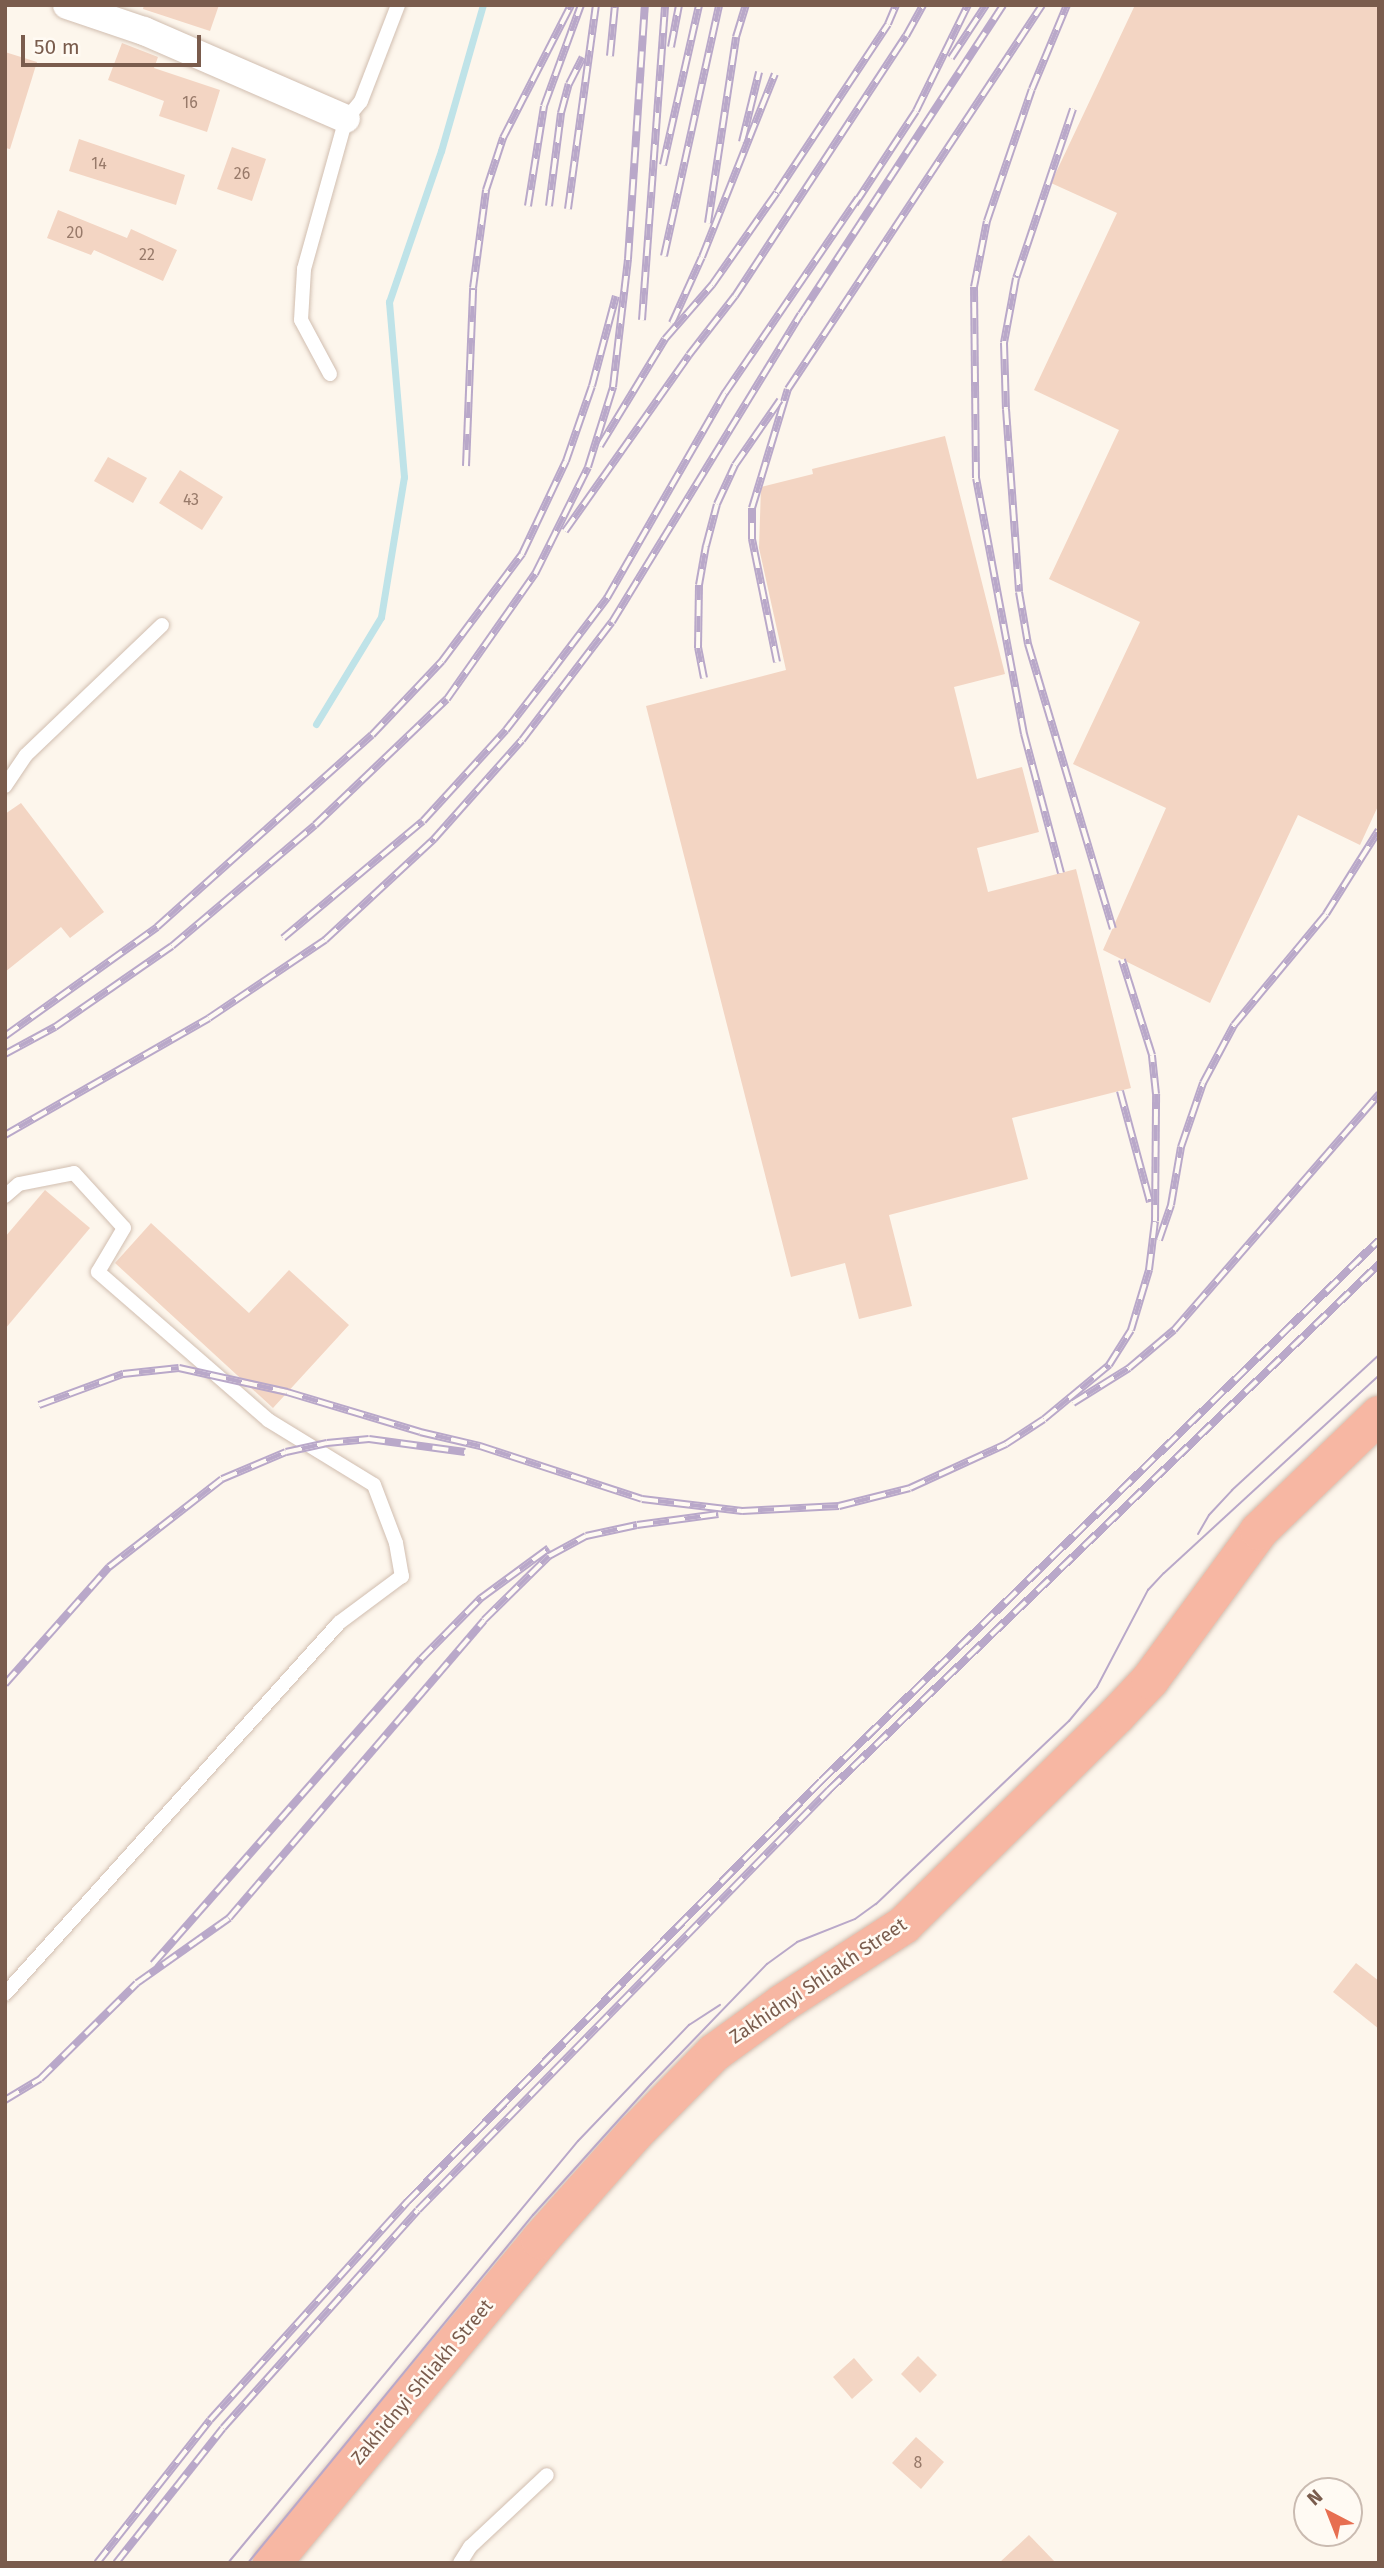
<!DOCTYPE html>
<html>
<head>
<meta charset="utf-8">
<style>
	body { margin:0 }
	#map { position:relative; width:1384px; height:2568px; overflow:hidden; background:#fdf6ec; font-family:"Fira Sans",sans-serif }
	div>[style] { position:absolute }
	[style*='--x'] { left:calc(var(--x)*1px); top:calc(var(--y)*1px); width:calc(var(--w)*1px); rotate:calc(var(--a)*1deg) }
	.stream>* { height:7px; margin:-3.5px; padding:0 3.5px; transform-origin:3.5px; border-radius:3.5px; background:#bfe3e8 }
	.building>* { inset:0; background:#f3d5c3 }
	.roads { filter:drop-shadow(0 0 2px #d1beb0) drop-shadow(0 0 2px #d1beb0) }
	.lane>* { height:14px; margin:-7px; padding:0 7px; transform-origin:7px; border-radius:7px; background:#fff }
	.street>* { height:28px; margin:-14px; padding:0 14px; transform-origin:14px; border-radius:14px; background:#fff }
	.highway>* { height:38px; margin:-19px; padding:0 19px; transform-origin:19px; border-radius:19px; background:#f7b7a3 }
	.tram>* { height:2px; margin:-1px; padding:0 1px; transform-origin:1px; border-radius:1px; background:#b9a8c9 }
	.rail>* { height:8px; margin-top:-4px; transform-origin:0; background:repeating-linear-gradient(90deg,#fffaf3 0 16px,#b9a8c9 0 32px); box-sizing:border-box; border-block:2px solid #b9a8c9 }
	span { translate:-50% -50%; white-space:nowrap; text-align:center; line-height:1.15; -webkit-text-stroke:5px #fffaf3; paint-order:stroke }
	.number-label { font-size:16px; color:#987a6a }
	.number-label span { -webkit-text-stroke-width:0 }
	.street-label { font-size:19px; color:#7a5c4d }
	.frame { position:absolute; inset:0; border:7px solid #7a5c4d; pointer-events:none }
	.north { position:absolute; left:1293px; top:2477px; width:70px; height:70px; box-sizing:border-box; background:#fffaf3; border:2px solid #cabbb1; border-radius:50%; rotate:318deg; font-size:19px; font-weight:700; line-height:28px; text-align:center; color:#7a5c4d }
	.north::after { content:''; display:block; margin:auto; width:24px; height:32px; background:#e76f51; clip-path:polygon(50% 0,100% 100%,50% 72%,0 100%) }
	.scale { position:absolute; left:21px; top:35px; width:180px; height:32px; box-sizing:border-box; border:4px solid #7a5c4d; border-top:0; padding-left:9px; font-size:21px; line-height:24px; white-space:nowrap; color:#7a5c4d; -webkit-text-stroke:5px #fffaf3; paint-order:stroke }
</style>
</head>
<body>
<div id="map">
	<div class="stream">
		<i style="--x:316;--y:724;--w:125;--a:-58.7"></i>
		<i style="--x:381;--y:617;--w:142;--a:-80.7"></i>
		<i style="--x:404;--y:477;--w:176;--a:-94.9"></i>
		<i style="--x:389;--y:302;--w:160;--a:-71"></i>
		<i style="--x:441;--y:151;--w:152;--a:-74"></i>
	</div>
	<div class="building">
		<i style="clip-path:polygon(144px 5px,219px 5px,210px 31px,143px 9px)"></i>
		<i style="clip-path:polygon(1135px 5px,1379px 5px,1379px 804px,1360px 845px,1298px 815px,1210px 1003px,1103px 950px,1166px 808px,1073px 764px,1140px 622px,1049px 579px,1119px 430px,1034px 390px,1117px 213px,1051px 183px)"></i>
		<i style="clip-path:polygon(122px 43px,158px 57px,154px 68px,220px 90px,207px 132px,159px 116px,164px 101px,108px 80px)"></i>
		<i style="clip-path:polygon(5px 52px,37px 62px,10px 149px,5px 148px)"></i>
		<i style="clip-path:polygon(79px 139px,185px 175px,176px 205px,69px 171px)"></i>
		<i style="clip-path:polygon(232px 147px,266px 159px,252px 201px,217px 189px)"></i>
		<i style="clip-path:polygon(58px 210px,127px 238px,131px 229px,177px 250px,163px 281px,94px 250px,91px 255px,47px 238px)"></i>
		<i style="clip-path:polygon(945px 436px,1005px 674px,954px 687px,977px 779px,1022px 767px,1039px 832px,977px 848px,988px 892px,1076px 869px,1131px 1088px,1012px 1118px,1028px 1179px,889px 1215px,912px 1306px,859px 1319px,845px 1263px,791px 1277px,646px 706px,786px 670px,759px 548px,761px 487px,813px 474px,812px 469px)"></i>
		<i style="clip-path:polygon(108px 457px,147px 478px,133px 503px,94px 481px)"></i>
		<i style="clip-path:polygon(180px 470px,223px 497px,202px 530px,159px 503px)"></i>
		<i style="clip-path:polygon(21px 803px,104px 912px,70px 938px,61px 927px,5px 972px,5px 814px)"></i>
		<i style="clip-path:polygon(45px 1190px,90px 1228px,5px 1329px,5px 1237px)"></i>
		<i style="clip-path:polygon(151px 1223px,249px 1313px,289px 1270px,349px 1325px,273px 1408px,115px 1263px)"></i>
		<i style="clip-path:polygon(1356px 1963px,1379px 1981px,1379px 2029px,1333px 1992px)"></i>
		<i style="clip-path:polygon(918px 2356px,937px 2375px,920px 2393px,901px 2374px)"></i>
		<i style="clip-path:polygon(854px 2358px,873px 2380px,852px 2399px,833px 2377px)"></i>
		<i style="clip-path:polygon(916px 2437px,944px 2462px,921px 2489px,892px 2463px)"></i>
		<i style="clip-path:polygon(1029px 2535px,1056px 2563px,999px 2563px)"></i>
	</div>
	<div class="roads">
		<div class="lane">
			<i style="--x:330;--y:374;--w:61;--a:-118.2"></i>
			<i style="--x:301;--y:320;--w:51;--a:-86.6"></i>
			<i style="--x:304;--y:269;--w:156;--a:-74.4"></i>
			<i style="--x:346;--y:119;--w:23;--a:-50"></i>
			<i style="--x:361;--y:101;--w:103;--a:-68.9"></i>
			<i style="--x:5;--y:786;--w:37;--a:-56"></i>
			<i style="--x:26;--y:755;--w:188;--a:-43.7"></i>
			<i style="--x:5;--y:1196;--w:18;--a:-41"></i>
			<i style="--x:19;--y:1184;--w:56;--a:-11.3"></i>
			<i style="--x:74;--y:1173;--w:74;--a:47.7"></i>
			<i style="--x:124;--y:1228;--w:51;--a:120.6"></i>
			<i style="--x:98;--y:1272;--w:225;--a:41"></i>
			<i style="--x:268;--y:1420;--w:124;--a:31.5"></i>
			<i style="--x:374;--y:1485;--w:62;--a:69.2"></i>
			<i style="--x:396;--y:1543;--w:34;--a:80"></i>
			<i style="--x:402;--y:1576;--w:79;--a:143.3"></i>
			<i style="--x:339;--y:1623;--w:499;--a:132"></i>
			<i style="--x:460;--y:2563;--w:19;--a:-58"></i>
			<i style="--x:470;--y:2547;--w:105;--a:-43.1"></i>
		</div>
		<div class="street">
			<i style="--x:67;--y:5;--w:81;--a:18.7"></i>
			<i style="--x:144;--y:31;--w:220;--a:23.5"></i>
		</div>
		<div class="highway">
			<i style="--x:272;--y:2563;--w:420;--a:-50.3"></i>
			<i style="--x:540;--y:2240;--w:142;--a:-48.4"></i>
			<i style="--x:634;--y:2134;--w:114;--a:-45.4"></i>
			<i style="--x:714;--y:2053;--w:85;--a:-35.9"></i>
			<i style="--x:783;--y:2003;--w:144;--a:-32.8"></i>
			<i style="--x:904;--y:1925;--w:298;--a:-44.6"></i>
			<i style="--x:1116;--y:1716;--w:50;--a:-46.6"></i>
			<i style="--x:1150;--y:1680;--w:185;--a:-53.8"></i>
			<i style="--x:1259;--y:1531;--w:167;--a:-44"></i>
		</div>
	</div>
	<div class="tram">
		<i style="--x:1198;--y:1534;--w:22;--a:-60"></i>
		<i style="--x:1209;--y:1515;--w:34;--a:-47"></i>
		<i style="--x:1232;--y:1490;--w:200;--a:-42.6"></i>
		<i style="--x:228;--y:2563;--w:548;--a:-50.33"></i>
		<i style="--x:578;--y:2141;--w:161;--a:-46.3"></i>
		<i style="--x:689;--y:2025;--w:37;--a:-33"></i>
		<i style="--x:248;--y:2563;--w:450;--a:-50.7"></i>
		<i style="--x:533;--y:2215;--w:176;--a:-48"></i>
		<i style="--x:651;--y:2084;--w:167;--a:-46"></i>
		<i style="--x:767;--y:1964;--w:37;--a:-36"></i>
		<i style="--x:797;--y:1942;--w:62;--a:-21.6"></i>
		<i style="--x:855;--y:1919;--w:26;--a:-36"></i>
		<i style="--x:876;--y:1904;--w:266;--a:-43.5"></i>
		<i style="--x:1069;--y:1721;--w:44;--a:-50.5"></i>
		<i style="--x:1097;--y:1687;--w:110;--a:-62.3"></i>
		<i style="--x:1148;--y:1590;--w:23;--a:-47"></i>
		<i style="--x:1164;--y:1573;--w:292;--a:-42.6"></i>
	</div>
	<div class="rail">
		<i style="--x:671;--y:47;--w:43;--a:-79.2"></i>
		<i style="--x:610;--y:56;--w:51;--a:-84.4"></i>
		<i style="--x:951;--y:58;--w:64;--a:-56.6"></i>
		<i style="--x:1073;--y:109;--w:178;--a:108.6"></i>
		<i style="--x:1016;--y:278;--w:66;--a:100.5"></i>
		<i style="--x:1004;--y:343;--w:66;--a:88.3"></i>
		<i style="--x:1006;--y:409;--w:183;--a:85.9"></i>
		<i style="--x:1019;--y:592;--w:53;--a:80.2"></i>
		<i style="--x:1028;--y:644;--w:297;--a:73.4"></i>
		<i style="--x:742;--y:142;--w:72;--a:-76.3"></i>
		<i style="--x:663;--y:165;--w:164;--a:-77.3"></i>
		<i style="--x:855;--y:204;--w:111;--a:-56.7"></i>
		<i style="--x:916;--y:111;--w:118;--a:-63.9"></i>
		<i style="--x:528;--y:206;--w:101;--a:-80.9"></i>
		<i style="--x:544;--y:106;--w:108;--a:-69.9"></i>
		<i style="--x:549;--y:206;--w:94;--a:-82.6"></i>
		<i style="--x:561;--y:113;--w:30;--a:-75"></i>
		<i style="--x:569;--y:84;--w:30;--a:-63"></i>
		<i style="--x:568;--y:209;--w:206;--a:-82.2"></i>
		<i style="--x:708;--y:223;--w:188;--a:-81.4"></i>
		<i style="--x:736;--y:37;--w:34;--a:-73"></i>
		<i style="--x:664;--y:256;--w:257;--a:-77.6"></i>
		<i style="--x:642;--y:320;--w:316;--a:-85.8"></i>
		<i style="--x:672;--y:323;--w:72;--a:-65.6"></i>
		<i style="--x:702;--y:257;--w:197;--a:-68.3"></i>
		<i style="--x:600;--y:446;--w:125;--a:-58.7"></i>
		<i style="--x:665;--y:339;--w:72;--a:-49"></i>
		<i style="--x:712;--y:285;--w:113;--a:-55"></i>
		<i style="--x:777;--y:192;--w:201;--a:-56.5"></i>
		<i style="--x:888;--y:24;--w:21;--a:-67"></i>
		<i style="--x:466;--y:466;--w:178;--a:-87.7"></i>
		<i style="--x:473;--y:288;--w:99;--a:-82.4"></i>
		<i style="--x:486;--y:190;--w:55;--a:-71.9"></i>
		<i style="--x:503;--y:138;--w:149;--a:-62.9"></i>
		<i style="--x:565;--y:531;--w:215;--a:-54.8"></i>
		<i style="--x:689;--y:355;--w:75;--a:-52.1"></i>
		<i style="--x:735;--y:296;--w:311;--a:-56.7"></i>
		<i style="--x:906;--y:36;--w:35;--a:-61"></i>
		<i style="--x:777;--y:662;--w:126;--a:-101.5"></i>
		<i style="--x:752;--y:539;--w:31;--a:-90"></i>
		<i style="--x:752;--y:508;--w:124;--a:-73.2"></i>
		<i style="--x:788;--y:389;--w:460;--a:-56.5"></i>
		<i style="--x:704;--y:678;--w:31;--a:-101"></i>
		<i style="--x:698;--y:648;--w:63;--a:-89.1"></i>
		<i style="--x:699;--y:585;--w:40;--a:-80"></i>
		<i style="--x:706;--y:546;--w:43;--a:-75.3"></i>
		<i style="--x:717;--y:504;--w:43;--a:-65.2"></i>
		<i style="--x:735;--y:465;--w:79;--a:-55.3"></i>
		<i style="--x:1061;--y:873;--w:144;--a:-104.9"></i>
		<i style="--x:1024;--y:734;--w:260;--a:-100.6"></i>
		<i style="--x:976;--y:478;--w:191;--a:-90.6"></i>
		<i style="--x:974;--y:287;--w:67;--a:-78.9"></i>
		<i style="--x:987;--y:221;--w:139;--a:-71.2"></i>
		<i style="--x:1032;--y:89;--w:91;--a:-67.4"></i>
		<i style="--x:283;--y:938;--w:182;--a:-39.9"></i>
		<i style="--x:423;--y:821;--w:123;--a:-47.6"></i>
		<i style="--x:506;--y:730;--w:73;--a:-52.2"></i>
		<i style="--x:551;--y:672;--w:93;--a:-52.9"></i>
		<i style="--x:607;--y:598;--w:237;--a:-60.1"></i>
		<i style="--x:725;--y:393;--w:236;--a:-55.7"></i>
		<i style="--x:5;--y:1036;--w:187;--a:-35.6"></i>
		<i style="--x:157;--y:927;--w:288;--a:-41.8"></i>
		<i style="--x:372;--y:735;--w:102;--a:-46.6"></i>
		<i style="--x:442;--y:661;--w:134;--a:-53.2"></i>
		<i style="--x:522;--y:554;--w:103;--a:-64.7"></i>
		<i style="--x:566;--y:461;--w:79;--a:-70.9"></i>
		<i style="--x:592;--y:386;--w:93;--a:-75.1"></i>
		<i style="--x:5;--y:1054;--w:57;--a:-28.4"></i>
		<i style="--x:55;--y:1027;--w:142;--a:-34.7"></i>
		<i style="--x:172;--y:946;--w:187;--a:-40.2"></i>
		<i style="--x:315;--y:825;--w:182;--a:-43.7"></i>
		<i style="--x:447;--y:699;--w:153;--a:-54.9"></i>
		<i style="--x:535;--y:574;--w:119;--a:-63.6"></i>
		<i style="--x:588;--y:467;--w:84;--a:-72.6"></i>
		<i style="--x:613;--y:387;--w:129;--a:-83.3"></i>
		<i style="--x:628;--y:259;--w:255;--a:-86.2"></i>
		<i style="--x:1120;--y:1091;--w:115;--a:74.9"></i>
		<i style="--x:5;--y:1135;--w:235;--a:-29.8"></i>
		<i style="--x:209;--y:1018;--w:140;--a:-33.9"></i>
		<i style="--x:325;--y:940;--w:149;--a:-42.8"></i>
		<i style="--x:434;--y:839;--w:132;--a:-48.4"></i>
		<i style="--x:522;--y:740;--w:148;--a:-52.7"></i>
		<i style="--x:612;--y:622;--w:361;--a:-58.5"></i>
		<i style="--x:801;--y:314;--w:369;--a:-56.8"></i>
		<i style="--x:1159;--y:1240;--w:37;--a:-71"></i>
		<i style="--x:1171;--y:1205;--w:59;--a:-80.2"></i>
		<i style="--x:1181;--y:1147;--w:68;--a:-71"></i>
		<i style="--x:1203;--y:1083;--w:66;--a:-61.9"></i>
		<i style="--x:1234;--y:1025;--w:144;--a:-50.3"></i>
		<i style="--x:1326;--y:914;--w:99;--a:-57.8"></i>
		<i style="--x:1073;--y:1403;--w:66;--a:-32"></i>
		<i style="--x:1129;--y:1368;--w:59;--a:-40.2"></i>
		<i style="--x:1174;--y:1330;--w:313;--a:-49"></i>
		<i style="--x:39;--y:1405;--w:90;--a:-20.3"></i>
		<i style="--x:123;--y:1374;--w:56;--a:-6.1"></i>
		<i style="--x:179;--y:1368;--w:111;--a:12.5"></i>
		<i style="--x:287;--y:1392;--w:139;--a:16.7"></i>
		<i style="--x:420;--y:1432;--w:62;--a:13.1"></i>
		<i style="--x:480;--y:1446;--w:170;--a:18.1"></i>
		<i style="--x:642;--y:1499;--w:101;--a:6.8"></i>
		<i style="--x:742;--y:1511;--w:97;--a:-3"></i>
		<i style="--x:839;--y:1506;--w:73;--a:-14.2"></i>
		<i style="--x:910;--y:1488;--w:106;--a:-24.6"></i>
		<i style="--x:1006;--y:1444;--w:45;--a:-33.3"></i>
		<i style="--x:1044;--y:1419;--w:85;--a:-39.7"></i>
		<i style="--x:1109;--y:1365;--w:41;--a:-57.8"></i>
		<i style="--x:1131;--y:1330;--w:63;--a:-73.3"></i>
		<i style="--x:1149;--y:1270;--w:49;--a:-83"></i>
		<i style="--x:1155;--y:1221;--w:127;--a:-89.5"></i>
		<i style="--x:1156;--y:1094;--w:39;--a:-96"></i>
		<i style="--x:1152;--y:1055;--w:100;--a:-107.5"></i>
		<i style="--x:5;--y:1684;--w:157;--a:-48.4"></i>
		<i style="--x:109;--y:1567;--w:143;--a:-37.9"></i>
		<i style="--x:222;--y:1479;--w:69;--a:-22.9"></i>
		<i style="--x:286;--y:1452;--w:42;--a:-12.4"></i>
		<i style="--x:327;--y:1443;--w:42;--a:-5.4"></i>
		<i style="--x:369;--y:1439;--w:97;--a:7.7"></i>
		<i style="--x:153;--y:1964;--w:406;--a:-48.7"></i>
		<i style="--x:421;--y:1659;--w:86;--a:-45.5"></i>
		<i style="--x:481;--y:1598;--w:84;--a:-36.3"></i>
		<i style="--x:5;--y:2100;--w:41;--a:-31"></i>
		<i style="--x:40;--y:2079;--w:136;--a:-44.7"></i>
		<i style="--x:137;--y:1983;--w:113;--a:-35.2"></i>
		<i style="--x:229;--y:1918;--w:392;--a:-49.4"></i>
		<i style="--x:484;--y:1620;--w:91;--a:-44.6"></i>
		<i style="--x:549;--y:1556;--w:42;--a:-28.4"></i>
		<i style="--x:586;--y:1536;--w:52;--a:-12.2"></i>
		<i style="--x:637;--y:1525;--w:82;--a:-7.7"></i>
		<i style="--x:97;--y:2563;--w:182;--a:-51.7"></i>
		<i style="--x:210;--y:2420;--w:294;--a:-47.9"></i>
		<i style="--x:407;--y:2202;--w:590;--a:-45.48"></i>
		<i style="--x:821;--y:1781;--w:777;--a:-44.11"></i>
		<i style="--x:116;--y:2563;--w:172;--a:-51.6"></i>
		<i style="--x:223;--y:2428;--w:292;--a:-48.2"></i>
		<i style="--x:418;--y:2210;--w:588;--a:-45.62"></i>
		<i style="--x:829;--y:1790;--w:761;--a:-43.72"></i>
	</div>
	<div class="number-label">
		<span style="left:190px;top:103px">16</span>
		<span style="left:99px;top:164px">14</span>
		<span style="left:242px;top:174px">26</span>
		<span style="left:75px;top:233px">20</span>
		<span style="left:147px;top:255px">22</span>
		<span style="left:191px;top:500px">43</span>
		<span style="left:918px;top:2463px">8</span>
	</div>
	<div class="street-label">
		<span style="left:818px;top:1981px;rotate:-34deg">Zakhidnyi Shliakh Street</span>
		<span style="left:422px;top:2382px;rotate:-50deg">Zakhidnyi Shliakh Street</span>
	</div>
	<div class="frame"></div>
	<div class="north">N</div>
	<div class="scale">50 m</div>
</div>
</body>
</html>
